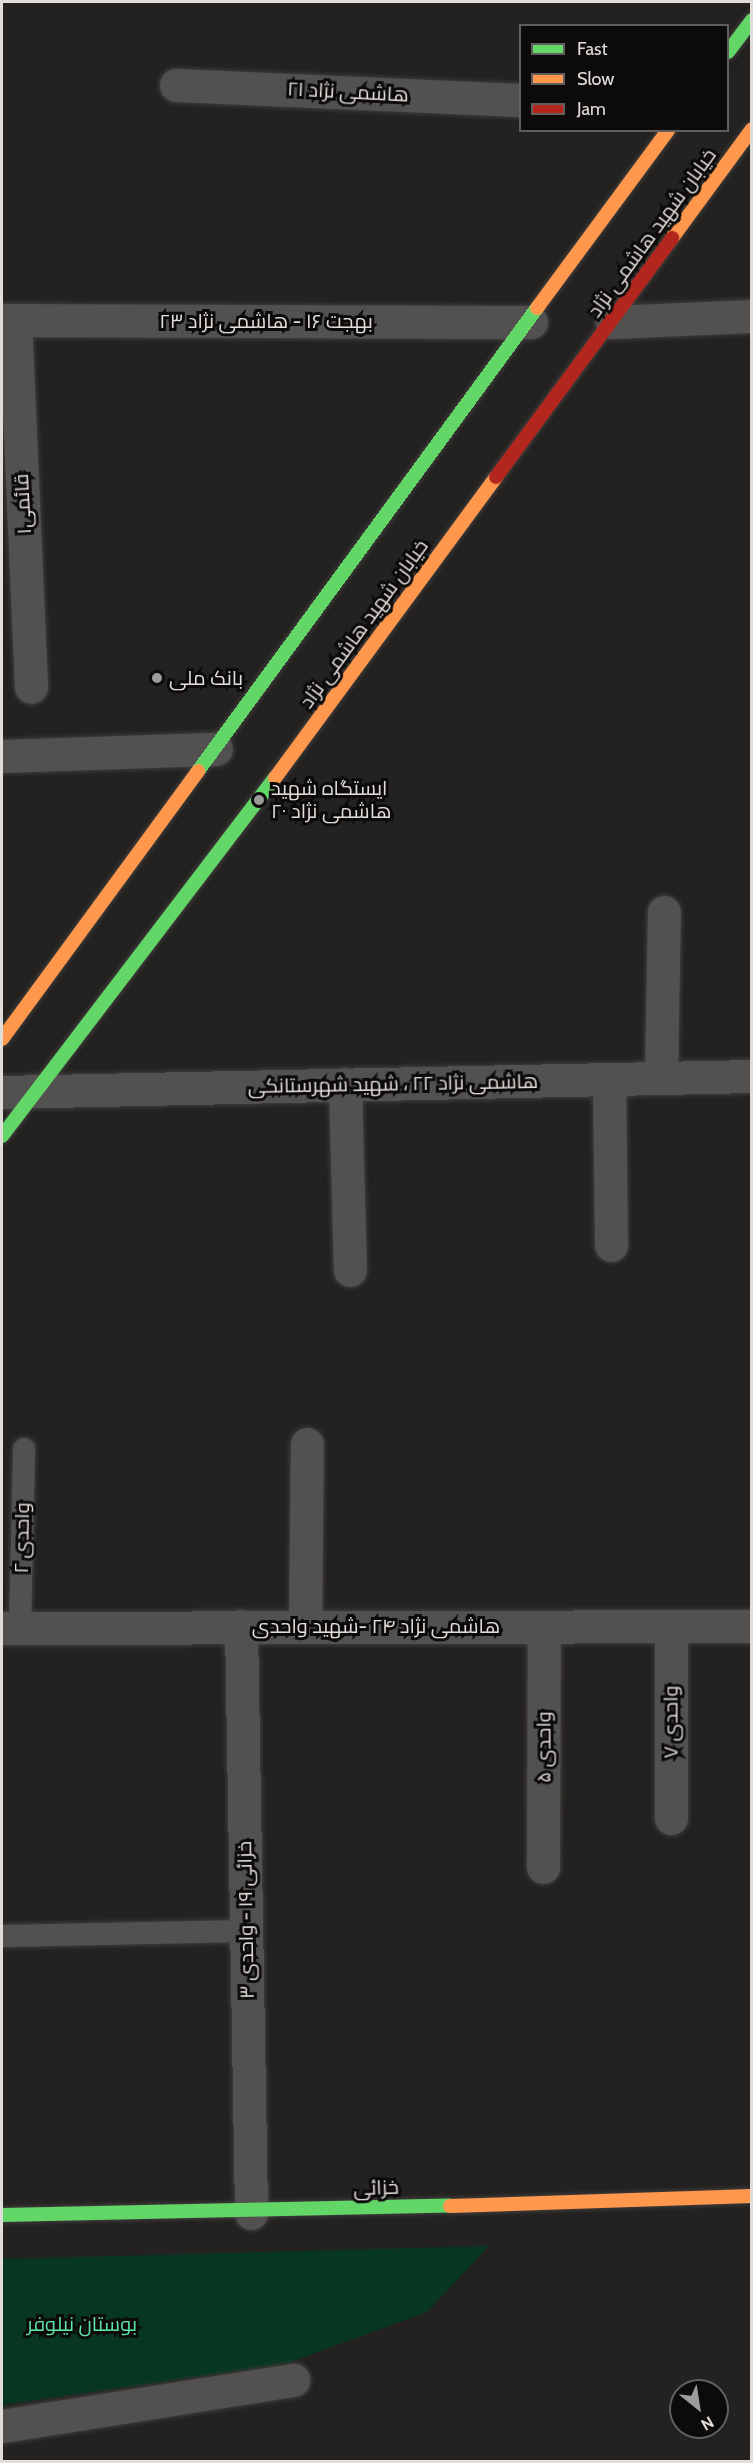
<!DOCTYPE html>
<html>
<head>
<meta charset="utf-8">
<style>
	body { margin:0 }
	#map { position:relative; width:753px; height:2463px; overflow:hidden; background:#242220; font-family:Cabin,Cairo,sans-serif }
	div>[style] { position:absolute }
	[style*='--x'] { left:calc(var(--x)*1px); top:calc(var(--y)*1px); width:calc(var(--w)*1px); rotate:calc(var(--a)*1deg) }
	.green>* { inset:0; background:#073723 }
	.roads { filter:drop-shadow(0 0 2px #3f3d3c) drop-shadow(0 0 2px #3f3d3c) }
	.lane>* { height:22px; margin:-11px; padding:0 11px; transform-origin:11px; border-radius:11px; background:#535150 }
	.street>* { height:33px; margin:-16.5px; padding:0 16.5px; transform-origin:16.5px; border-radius:16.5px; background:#535150 }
	.fast>* { height:14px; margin:-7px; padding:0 7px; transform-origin:7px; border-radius:7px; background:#63d668 }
	.slow>* { height:14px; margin:-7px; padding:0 7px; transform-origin:7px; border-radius:7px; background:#ff974d }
	.jam>* { height:14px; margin:-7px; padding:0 7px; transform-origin:7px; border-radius:7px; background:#b3261e }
	.dots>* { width:16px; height:16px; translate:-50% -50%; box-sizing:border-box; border:3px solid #0d0b0a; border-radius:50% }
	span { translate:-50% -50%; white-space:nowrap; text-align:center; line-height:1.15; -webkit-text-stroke:6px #0d0b0a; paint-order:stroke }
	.street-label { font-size:20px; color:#e0dddb }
	.poi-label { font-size:20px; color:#e0dddb }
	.left { translate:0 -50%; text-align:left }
	.park-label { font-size:20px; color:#5ce6a7 }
	.frame { position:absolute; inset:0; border:3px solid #e0dddb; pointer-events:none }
	.legend { position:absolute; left:519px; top:24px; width:210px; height:108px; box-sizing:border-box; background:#0d0b0a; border:2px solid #615f5e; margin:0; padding:8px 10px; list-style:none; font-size:18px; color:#e0dddb }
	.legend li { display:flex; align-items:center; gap:12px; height:30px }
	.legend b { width:30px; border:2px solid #615f5e }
	.north { position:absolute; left:669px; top:2379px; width:60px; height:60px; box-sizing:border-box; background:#0d0b0a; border:2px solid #615f5e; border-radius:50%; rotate:150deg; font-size:16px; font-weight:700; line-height:24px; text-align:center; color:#e0dddb }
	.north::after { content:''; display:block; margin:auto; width:21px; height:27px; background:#9e9c9a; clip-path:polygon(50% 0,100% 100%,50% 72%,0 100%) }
</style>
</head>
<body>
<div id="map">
	<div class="green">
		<i style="clip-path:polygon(489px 2246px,427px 2312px,285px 2364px,2px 2405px,2px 2259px)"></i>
	</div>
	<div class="roads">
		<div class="lane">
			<i style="--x:20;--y:1628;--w:179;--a:-88.7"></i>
			<i style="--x:2;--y:1936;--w:244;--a:-1.2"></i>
		</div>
		<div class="street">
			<i style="--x:176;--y:85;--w:344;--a:2.5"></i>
			<i style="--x:2;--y:320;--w:529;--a:0.22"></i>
			<i style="--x:15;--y:320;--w:367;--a:87.5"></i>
			<i style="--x:612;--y:322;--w:140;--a:-2.5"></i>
			<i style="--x:2;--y:756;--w:214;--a:-1.9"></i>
			<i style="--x:661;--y:1078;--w:166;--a:-89"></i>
			<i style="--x:609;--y:1079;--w:166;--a:89.3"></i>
			<i style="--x:345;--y:1084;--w:186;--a:88.5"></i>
			<i style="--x:2;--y:1092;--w:750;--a:-1.22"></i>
			<i style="--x:241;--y:1626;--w:587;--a:89.02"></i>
			<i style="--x:671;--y:1626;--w:192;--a:90"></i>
			<i style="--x:305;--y:1627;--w:183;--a:-89.4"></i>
			<i style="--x:2;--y:1628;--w:750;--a:-0.15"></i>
			<i style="--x:543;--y:1867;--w:240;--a:-89.8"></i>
			<i style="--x:2;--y:2426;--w:295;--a:-9"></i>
		</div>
		<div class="fast">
			<i style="--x:728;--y:52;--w:40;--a:-53"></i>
			<i style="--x:198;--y:771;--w:574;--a:-53.79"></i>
			<i style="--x:2;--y:1136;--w:450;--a:-52.7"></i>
			<i style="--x:2;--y:2215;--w:448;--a:-1.2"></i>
		</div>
		<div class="slow">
			<i style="--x:672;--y:238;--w:135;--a:-53.7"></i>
			<i style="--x:537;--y:308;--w:221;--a:-53.6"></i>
			<i style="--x:275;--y:778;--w:373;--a:-53.7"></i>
			<i style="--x:2;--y:1039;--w:332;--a:-53.8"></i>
			<i style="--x:450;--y:2206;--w:302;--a:-1.9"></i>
		</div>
		<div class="jam">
			<i style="--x:496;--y:477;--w:297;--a:-53.6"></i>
		</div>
	</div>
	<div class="dots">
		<i style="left:157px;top:678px;background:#9e9c9a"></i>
		<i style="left:259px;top:800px;background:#9e9c9a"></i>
	</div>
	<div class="street-label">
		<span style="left:348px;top:92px;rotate:3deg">هاشمی نژاد ۲۱</span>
		<span style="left:652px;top:233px;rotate:-54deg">خیابان شهید هاشمی نژاد</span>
		<span style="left:266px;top:321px">بهجت ۱۶ - هاشمی نژاد ۲۳</span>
		<span style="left:23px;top:504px;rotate:-93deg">قائمی۱</span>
		<span style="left:364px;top:624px;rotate:-54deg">خیابان شهید هاشمی نژاد</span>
		<span style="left:393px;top:1084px;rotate:-1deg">هاشمی نژاد ۲۲ ، شهید شهرستانکی</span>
		<span style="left:22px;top:1538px;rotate:-89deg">واحدی ۲</span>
		<span style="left:376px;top:1626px">هاشمی نژاد ۲۴ -شهید واحدی</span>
		<span style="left:671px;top:1722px;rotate:-90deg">واحدی ۷</span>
		<span style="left:544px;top:1747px;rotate:-90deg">واحدی ۵</span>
		<span style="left:246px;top:1920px;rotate:-91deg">خزائی ۱۹ - واحدی ۳</span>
		<span style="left:376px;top:2188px;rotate:-2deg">خزائی</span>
	</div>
	<div class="poi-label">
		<span class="left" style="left:169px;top:678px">بانک ملی</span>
		<span class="left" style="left:271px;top:800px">ایستگاه شهید<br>هاشمی نژاد ۲۰</span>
	</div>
	<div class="park-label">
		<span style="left:82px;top:2324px">بوستان نیلوفر</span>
	</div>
	<div class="frame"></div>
	<ul class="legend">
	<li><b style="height:8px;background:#63d668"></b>Fast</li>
	<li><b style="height:8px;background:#ff974d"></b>Slow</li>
	<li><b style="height:8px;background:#b3261e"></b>Jam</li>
	</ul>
	<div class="north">N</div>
</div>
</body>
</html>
